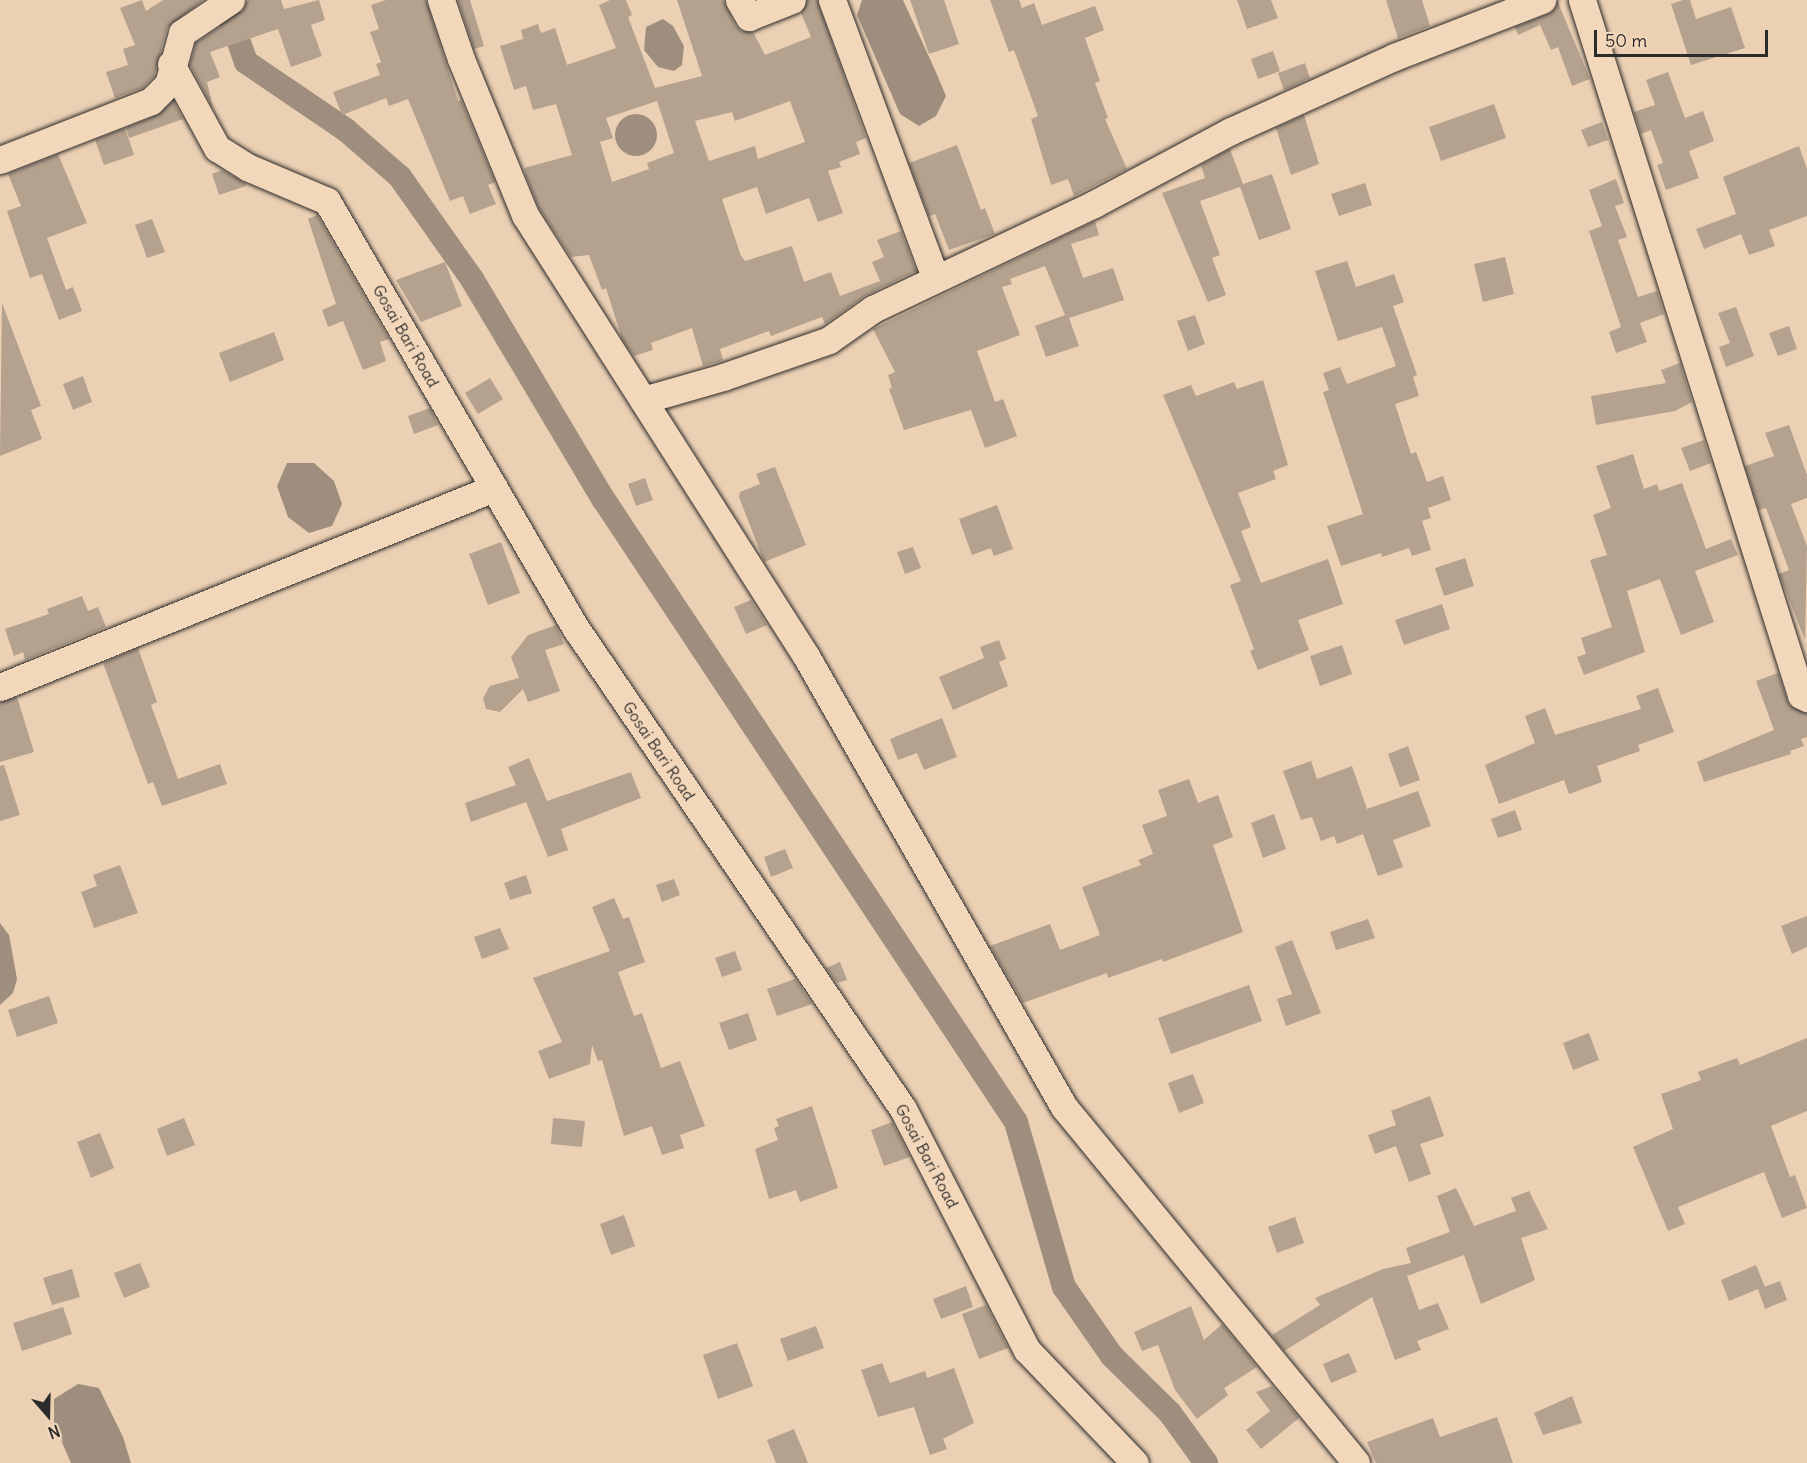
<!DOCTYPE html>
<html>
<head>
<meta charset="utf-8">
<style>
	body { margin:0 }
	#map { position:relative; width:1807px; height:1463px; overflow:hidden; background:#ebd0b4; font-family:Delius,sans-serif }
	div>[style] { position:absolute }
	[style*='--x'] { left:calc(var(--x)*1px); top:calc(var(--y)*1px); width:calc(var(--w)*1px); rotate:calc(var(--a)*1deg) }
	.water>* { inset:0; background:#9f8e7e }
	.round { border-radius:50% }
	.canal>* { height:24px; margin:-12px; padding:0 12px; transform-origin:12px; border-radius:12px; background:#9f8e7e }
	.building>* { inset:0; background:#b5a28e }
	.roads { filter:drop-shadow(0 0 2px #2b2b2b) drop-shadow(0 0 2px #2b2b2b) }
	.minor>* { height:27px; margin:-13.5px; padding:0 13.5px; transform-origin:13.5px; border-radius:13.5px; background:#f3d7ba }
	span { translate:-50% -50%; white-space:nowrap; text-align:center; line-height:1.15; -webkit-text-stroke:5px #f3d7ba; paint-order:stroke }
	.street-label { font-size:16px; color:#2b2b2b }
	.north { position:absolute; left:18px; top:1385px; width:60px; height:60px; -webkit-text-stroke:4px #f3d7ba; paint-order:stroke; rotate:160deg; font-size:16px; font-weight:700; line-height:24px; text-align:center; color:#2b2b2b }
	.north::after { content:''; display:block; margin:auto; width:21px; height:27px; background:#2b2b2b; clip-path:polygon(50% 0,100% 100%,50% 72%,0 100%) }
	.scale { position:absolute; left:1594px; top:30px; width:174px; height:27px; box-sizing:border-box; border:3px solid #2b2b2b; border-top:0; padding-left:8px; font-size:18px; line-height:21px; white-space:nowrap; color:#2b2b2b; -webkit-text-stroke:4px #f3d7ba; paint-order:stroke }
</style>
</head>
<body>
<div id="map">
	<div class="water">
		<i style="clip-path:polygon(862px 0,903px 0,935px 70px,946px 96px,936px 116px,919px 126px,900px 114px,857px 15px)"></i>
		<i style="clip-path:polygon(663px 19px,673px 26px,684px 46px,682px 65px,674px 71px,658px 67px,644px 50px,646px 27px)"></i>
		<i class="round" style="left:615px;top:114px;width:42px;height:42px"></i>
		<i style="clip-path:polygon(287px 463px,314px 463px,334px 481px,342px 504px,332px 526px,309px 533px,288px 517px,277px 486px)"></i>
		<i style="clip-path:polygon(0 923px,9px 935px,17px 979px,13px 993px,0 1005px)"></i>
		<i style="clip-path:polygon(78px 1384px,99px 1388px,123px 1437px,131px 1463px,71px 1463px,54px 1424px,54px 1399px)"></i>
	</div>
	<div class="canal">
		<i style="--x:224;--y:0;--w:66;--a:70.5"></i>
		<i style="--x:246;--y:62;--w:121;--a:34.2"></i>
		<i style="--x:346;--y:130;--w:72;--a:41"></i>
		<i style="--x:400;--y:177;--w:125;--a:54.8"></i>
		<i style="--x:472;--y:279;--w:257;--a:59.2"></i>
		<i style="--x:604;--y:500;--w:746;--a:56.48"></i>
		<i style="--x:1016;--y:1122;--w:172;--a:73.8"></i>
		<i style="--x:1064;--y:1287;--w:84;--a:55.2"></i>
		<i style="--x:1112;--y:1356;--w:81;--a:44.5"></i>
		<i style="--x:1170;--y:1413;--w:62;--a:54.2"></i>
	</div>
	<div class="building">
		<i style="clip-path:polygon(142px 0,146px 11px,163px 0,203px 0,167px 28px,154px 76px,142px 88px,115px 98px,106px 72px,128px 65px,123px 49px,135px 45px,120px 8px)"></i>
		<i style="clip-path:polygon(248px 0,281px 0,284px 9px,319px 0,325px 20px,311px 25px,322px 56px,291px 67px,278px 29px,210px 52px,220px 77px,207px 82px,213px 108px,190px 65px,196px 43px,240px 13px)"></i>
		<i style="clip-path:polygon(386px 0,426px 0,458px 101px,461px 100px,495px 182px,488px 185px,496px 204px,470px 214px,463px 196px,450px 201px,408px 99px,389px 106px,386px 98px,342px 115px,333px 92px,380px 75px,376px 64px,381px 62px,370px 32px,379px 29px,371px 5px)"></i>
		<i style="clip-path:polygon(458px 0,470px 0,484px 46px,474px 49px)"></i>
		<i style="clip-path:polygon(evenodd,610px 0,626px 0,632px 15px,628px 17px,655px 88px,702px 76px,677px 0,723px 0,735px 25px,741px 31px,753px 32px,765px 55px,811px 37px,801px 13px,807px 0,817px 0,866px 138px,856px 142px,860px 154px,839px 162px,841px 167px,828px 171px,843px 213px,818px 222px,809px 198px,766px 214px,757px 187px,722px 199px,741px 256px,745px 261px,792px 246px,804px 282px,831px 272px,840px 296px,880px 281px,872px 262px,884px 257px,877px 240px,901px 231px,916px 271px,866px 295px,825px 324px,822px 317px,771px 336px,769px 331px,720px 349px,723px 360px,718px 362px,703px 366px,692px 328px,651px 343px,653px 350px,634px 356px,622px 339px,606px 288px,602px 290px,589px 255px,571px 257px,539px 208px,526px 176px,524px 168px,572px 155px,556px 104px,533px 110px,526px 86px,514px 90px,500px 46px,523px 39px,521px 30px,538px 24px,541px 33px,555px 28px,567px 65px,616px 48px,599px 5px,610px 0,657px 101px,674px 153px,647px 163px,649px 169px,612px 182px,600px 142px,613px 138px,606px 118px,657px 101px,610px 0,790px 101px,805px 142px,758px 159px,755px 146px,709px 161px,695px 121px,732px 112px,735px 121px,790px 101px)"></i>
		<i style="clip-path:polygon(910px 0,944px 0,959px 44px,929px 54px)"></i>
		<i style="clip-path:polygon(990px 0,1019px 0,1022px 8px,1034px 3px,1042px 25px,1095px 6px,1104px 30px,1085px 38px,1100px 81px,1095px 83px,1108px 118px,1105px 119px,1127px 169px,1074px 196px,1068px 179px,1051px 185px,1031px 119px,1038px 116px,1014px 50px,1009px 52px)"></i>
		<i style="clip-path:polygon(1237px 0,1271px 0,1278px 18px,1247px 29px)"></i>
		<i style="clip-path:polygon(1386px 0,1422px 0,1430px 26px,1398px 38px)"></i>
		<i style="clip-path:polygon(1557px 0,1590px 79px,1572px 86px,1558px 47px,1551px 50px,1540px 25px,1518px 35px,1515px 27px,1548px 14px)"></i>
		<i style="clip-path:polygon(1683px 0,1690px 0,1696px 19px,1731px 7px,1745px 48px,1691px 65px,1671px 4px)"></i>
		<i style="clip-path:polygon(1273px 51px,1280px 71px,1258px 79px,1251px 59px)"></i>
		<i style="clip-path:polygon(1305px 63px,1310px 78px,1284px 90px,1278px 73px)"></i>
		<i style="clip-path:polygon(1668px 72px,1685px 118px,1703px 111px,1714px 141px,1689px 151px,1699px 178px,1666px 190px,1657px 165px,1663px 163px,1651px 130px,1641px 134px,1634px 112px,1655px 105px,1646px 80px)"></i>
		<i style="clip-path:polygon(173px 101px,183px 119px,129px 138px,126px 128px,157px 115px)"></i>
		<i style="clip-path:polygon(1494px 104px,1506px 138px,1441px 161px,1429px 127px)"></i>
		<i style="clip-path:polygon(1304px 115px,1319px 164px,1291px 175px,1276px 128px)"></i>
		<i style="clip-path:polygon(1602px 122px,1608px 140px,1588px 147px,1581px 130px)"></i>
		<i style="clip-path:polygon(125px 128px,134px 155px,104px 165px,95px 140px)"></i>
		<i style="clip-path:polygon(957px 145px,981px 210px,985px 208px,995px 234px,949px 250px,935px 214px,929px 216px,909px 163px)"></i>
		<i style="clip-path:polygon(1799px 146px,1807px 169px,1807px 216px,1769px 230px,1775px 246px,1749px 255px,1741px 234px,1704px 249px,1696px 229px,1736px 214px,1723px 177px)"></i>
		<i style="clip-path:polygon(1230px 149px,1243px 184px,1272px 174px,1291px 229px,1259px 240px,1240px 187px,1200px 201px,1220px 255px,1212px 258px,1226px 295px,1208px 302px,1162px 193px,1205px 178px,1201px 165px)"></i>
		<i style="clip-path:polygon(58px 154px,87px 223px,47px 238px,66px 290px,73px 287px,82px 311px,59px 320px,42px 274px,30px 278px,7px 211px,21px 206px,8px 174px)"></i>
		<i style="clip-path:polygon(222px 170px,245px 183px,246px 186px,219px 195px,212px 174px)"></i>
		<i style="clip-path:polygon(1616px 179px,1624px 203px,1615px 206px,1627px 237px,1618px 240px,1638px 297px,1657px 291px,1664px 314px,1640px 323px,1647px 342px,1616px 353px,1609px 332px,1621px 327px,1589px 231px,1602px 226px,1589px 190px)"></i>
		<i style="clip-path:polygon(1365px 183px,1372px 205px,1339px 216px,1331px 194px)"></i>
		<i style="clip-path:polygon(317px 215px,389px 339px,380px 342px,386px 361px,363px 370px,343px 321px,328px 327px,322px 310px,336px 304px,308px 219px)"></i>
		<i style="clip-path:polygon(152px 219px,165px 252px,147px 258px,135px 225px)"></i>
		<i style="clip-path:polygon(1095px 221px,1099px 235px,1071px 244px,1083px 278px,1113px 268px,1124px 300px,1069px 318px,1079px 346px,1046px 357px,1035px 326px,1065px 315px,1045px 266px,1010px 279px,1012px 284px,1002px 287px,1020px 335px,977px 351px,995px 402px,1003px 399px,1017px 436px,985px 448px,971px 410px,904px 430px,889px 389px,892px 388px,888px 375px,895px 372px,873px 329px)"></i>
		<i style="clip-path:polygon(1505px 257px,1514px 294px,1483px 302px,1474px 264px)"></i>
		<i style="clip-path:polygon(1347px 261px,1356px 287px,1394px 274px,1404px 302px,1393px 306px,1417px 375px,1413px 377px,1419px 396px,1395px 404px,1411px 454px,1416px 452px,1427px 482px,1443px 476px,1451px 500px,1428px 508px,1431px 518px,1422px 521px,1431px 550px,1412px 556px,1409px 548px,1382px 557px,1381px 553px,1341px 566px,1327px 526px,1363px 514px,1323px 392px,1329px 390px,1323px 373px,1340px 367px,1347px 384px,1396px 366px,1382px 327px,1338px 341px,1315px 271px)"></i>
		<i style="clip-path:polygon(445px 262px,462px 306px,421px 322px,396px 280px)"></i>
		<i style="clip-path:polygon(2px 303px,41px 406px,31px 410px,42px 439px,0 456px)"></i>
		<i style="clip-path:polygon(1736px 307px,1754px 356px,1726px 367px,1719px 347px,1730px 343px,1718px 313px)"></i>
		<i style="clip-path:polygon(1195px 315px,1205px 344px,1188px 351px,1177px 321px)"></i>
		<i style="clip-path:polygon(1789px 326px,1797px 349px,1778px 356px,1769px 333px)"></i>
		<i style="clip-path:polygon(274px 332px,284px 360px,230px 382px,219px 353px)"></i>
		<i style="clip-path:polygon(1680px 363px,1692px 402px,1675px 411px,1596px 425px,1591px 396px,1666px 383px,1661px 370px)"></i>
		<i style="clip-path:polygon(83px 376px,92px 402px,73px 410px,63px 384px)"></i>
		<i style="clip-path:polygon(490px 378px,503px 399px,478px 414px,465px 393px)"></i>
		<i style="clip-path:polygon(1263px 380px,1288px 465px,1273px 471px,1276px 479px,1238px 493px,1251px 527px,1241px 531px,1261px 583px,1328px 559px,1343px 604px,1298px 620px,1309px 650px,1258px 670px,1250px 651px,1254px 649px,1230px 585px,1241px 581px,1163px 395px,1191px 385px,1196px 396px,1234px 382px,1237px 389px)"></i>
		<i style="clip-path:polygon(430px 408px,438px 425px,414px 434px,408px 416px)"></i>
		<i style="clip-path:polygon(1789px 425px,1807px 475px,1807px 498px,1791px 504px,1807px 546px,1805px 640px,1779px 574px,1789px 570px,1766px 508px,1759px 510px,1745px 466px,1774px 456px,1765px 433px)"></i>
		<i style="clip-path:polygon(1704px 440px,1711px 463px,1690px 471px,1681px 448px)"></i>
		<i style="clip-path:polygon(1633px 454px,1644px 489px,1657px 484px,1659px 491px,1682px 483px,1706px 549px,1731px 539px,1738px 555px,1695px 571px,1714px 622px,1681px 635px,1660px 579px,1627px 591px,1645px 652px,1584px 675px,1577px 657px,1586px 654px,1581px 638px,1612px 627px,1590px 560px,1607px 555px,1593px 515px,1611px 508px,1596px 466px)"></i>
		<i style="clip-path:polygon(775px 467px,806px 545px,764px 562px,739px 497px,740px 492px,760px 484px,756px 474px)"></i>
		<i style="clip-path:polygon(645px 478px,653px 500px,636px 506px,628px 484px)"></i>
		<i style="clip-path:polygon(997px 505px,1013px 549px,994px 556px,991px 548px,972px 555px,959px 519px)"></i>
		<i style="clip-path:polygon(501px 542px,520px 593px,488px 605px,469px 554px)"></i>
		<i style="clip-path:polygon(913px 547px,921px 568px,905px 574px,897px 552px)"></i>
		<i style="clip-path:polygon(1465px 558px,1474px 586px,1444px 596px,1435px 568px)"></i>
		<i style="clip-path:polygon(82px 596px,88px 611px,98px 607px,106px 627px,25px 660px,23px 652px,14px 656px,5px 629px,49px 614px,47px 609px)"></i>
		<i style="clip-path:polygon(751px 600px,767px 625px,746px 634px,734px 607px)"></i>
		<i style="clip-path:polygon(1442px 604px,1450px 629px,1404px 645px,1395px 620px)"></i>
		<i style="clip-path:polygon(556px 625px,564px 644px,545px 650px,560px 691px,528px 702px,523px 689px,500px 712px,486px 709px,483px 698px,490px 686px,519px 678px,511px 657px,528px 635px)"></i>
		<i style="clip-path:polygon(999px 640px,1006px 659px,999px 662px,1008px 686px,953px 710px,939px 677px,984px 658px,980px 647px)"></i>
		<i style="clip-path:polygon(1342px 645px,1352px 674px,1320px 686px,1310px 656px)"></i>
		<i style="clip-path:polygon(138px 648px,157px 702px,151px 705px,178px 779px,220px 764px,227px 784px,162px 806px,153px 782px,148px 784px,103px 663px)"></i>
		<i style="clip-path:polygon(1778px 673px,1789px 705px,1807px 714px,1807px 737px,1801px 739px,1804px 746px,1790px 751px,1791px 754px,1704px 782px,1697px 762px,1774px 730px,1756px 681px)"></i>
		<i style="clip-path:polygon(1658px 688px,1674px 732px,1638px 745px,1640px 751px,1597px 766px,1602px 782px,1569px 794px,1564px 780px,1499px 804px,1485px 765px,1535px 743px,1525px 716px,1545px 708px,1555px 735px,1641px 709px,1636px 696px)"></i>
		<i style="clip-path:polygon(17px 697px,34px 752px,0 762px,0 702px)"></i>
		<i style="clip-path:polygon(942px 718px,957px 757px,924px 770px,917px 753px,898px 760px,890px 739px)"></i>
		<i style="clip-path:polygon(1408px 746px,1420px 780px,1400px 787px,1388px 754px)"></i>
		<i style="clip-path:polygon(529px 758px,547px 801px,631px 772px,641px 798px,561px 829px,568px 850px,548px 857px,526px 802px,471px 822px,465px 803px,516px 785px,508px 767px)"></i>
		<i style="clip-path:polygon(1311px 761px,1317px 779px,1352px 766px,1367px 809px,1418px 791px,1431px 826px,1393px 840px,1403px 867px,1378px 876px,1363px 834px,1337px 844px,1334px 836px,1321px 841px,1312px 817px,1301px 820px,1283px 771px)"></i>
		<i style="clip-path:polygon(4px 765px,20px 815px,0 821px,0 766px)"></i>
		<i style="clip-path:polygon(1189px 779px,1198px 803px,1218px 795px,1233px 837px,1213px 845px,1243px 932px,1163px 962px,1162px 959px,1108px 978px,1107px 973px,1023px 1003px,990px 946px,1050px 924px,1060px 950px,1100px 935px,1082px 887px,1141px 865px,1138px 860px,1153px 854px,1142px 825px,1167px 816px,1158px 790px)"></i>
		<i style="clip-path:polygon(1515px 810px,1522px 830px,1498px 838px,1491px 819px)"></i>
		<i style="clip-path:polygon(1274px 814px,1286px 849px,1263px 858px,1251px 823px)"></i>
		<i style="clip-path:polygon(785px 849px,793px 868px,771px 877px,764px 857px)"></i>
		<i style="clip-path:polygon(120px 865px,138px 913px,94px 928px,81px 892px,97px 886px,93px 875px)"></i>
		<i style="clip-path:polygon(526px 875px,532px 893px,510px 900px,504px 883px)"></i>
		<i style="clip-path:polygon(674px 879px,680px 895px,662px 902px,656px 885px)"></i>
		<i style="clip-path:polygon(614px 898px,623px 919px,629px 917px,645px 962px,618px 972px,634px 1016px,642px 1013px,661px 1068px,680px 1061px,705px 1126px,680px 1135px,684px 1148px,662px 1155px,652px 1126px,624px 1136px,602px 1060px,598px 1061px,592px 1045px,590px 1064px,549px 1079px,538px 1051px,562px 1042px,533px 978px,610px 951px,592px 907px)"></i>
		<i style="clip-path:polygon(1807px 916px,1807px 947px,1792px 954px,1781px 926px)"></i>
		<i style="clip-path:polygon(1368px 919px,1375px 938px,1336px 950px,1330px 932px)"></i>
		<i style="clip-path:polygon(500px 928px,509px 949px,482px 959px,474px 937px)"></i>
		<i style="clip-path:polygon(1292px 940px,1321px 1013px,1286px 1026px,1277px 999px,1292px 994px,1275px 947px)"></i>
		<i style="clip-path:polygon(735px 951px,742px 970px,722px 977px,715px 958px)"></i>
		<i style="clip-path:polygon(840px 962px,847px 980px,837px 983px,826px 968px)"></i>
		<i style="clip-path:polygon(795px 979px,812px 1004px,777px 1016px,767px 989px)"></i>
		<i style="clip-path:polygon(1249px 985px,1262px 1021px,1171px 1054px,1158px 1018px)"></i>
		<i style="clip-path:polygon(49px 996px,58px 1023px,17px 1037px,8px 1010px)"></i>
		<i style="clip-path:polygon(748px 1013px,757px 1040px,729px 1050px,719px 1023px)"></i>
		<i style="clip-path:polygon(1589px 1033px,1599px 1060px,1573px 1070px,1563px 1043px)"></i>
		<i style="clip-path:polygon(1807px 1038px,1807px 1111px,1771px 1126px,1790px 1177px,1795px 1175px,1807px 1208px,1782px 1218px,1764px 1172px,1678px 1207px,1685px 1224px,1668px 1231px,1633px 1147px,1673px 1129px,1661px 1094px,1701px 1080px,1698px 1072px,1737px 1058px,1740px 1065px)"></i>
		<i style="clip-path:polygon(1193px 1074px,1204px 1103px,1179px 1113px,1168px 1083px)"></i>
		<i style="clip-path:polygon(1430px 1096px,1444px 1136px,1420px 1144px,1431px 1174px,1409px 1182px,1396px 1146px,1375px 1154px,1368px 1135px,1396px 1125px,1391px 1111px)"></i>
		<i style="clip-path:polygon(812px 1106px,838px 1188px,800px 1202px,796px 1190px,769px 1199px,755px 1149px,778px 1140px,774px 1128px,779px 1126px,776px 1119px)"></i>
		<i style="clip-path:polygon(184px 1118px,195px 1145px,167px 1156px,157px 1129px)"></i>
		<i style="clip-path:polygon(553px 1118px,585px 1121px,582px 1147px,551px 1144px)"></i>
		<i style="clip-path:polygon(892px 1122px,910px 1157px,884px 1166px,871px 1130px)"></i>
		<i style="clip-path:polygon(100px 1133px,114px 1168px,91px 1178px,77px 1142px)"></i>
		<i style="clip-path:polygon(1456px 1188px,1474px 1226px,1516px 1211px,1511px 1198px,1529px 1191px,1548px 1229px,1521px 1238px,1535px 1280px,1481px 1304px,1464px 1255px,1407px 1276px,1419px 1310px,1438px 1303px,1449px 1329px,1417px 1341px,1421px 1350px,1395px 1360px,1372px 1297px,1284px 1351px,1272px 1335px,1320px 1305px,1315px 1298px,1383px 1269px,1411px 1263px,1406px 1248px,1450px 1232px,1437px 1196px)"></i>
		<i style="clip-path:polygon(624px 1215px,635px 1246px,611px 1255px,600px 1224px)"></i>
		<i style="clip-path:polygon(1295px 1217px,1304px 1243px,1277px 1253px,1268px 1227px)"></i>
		<i style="clip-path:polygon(140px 1263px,150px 1287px,124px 1298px,114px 1273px)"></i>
		<i style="clip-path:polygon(1756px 1265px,1765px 1287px,1761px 1288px,1780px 1281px,1787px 1300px,1765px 1309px,1758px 1289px,1729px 1301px,1721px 1280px)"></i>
		<i style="clip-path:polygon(72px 1269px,80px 1297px,52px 1305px,43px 1278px)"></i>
		<i style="clip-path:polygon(966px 1286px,973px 1307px,941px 1319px,933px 1299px)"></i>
		<i style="clip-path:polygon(986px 1305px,1008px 1348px,979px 1359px,962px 1314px)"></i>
		<i style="clip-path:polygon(1191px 1306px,1204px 1340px,1222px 1324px,1257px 1367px,1224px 1388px,1228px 1395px,1197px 1419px,1175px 1390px,1158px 1345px,1142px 1351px,1134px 1332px)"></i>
		<i style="clip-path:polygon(63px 1307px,72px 1334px,22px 1351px,13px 1323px)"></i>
		<i style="clip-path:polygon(816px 1326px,824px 1348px,788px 1361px,780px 1339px)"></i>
		<i style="clip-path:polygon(737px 1343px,753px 1386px,718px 1399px,703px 1355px)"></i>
		<i style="clip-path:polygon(1349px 1353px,1357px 1372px,1331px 1383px,1323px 1364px)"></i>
		<i style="clip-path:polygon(882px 1363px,890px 1383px,925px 1371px,927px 1378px,954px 1368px,974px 1423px,943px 1439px,947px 1449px,930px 1455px,914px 1407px,878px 1417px,861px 1370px)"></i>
		<i style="clip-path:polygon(1272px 1386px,1299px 1418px,1261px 1449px,1246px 1430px,1270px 1411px,1256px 1392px)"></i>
		<i style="clip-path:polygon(1572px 1396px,1582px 1423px,1543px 1435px,1534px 1413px)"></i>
		<i style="clip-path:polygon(1497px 1417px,1513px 1463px,1376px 1463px,1367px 1442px,1433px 1418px,1440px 1437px)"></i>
		<i style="clip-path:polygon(794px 1429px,808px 1463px,776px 1463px,767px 1440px)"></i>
	</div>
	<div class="roads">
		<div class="minor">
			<i style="--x:441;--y:0;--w:62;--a:71.3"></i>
			<i style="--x:461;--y:59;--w:169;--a:67.7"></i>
			<i style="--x:525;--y:215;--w:523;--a:57.5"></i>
			<i style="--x:806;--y:656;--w:520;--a:60.23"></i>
			<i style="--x:1064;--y:1107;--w:460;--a:50.6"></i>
			<i style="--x:739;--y:0;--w:20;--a:60"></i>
			<i style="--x:749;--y:17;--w:46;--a:-21.6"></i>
			<i style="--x:832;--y:0;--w:296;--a:69.6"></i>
			<i style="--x:1582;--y:0;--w:729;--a:72.51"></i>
			<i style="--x:1801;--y:695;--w:7;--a:27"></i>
			<i style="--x:171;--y:64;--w:96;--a:61.3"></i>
			<i style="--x:217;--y:148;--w:36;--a:32"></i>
			<i style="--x:247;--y:167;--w:87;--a:23"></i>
			<i style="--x:327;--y:201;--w:497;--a:59.8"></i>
			<i style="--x:577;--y:630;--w:579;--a:55.76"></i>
			<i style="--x:903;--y:1109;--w:271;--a:62.8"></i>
			<i style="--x:1027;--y:1350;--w:156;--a:46.3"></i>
			<i style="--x:0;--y:160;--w:162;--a:-21.3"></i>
			<i style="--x:151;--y:101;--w:24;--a:-45"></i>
			<i style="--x:168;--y:84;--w:53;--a:-74.6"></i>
			<i style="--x:182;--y:33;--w:59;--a:-34"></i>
			<i style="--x:643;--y:400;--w:83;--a:-16"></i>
			<i style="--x:723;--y:377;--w:112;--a:-19.2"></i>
			<i style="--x:829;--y:340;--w:54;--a:-35.2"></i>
			<i style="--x:873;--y:309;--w:245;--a:-25.4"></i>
			<i style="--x:1094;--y:204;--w:155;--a:-28.1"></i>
			<i style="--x:1231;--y:131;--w:179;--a:-24.4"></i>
			<i style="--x:1394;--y:57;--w:159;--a:-21.1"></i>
			<i style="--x:0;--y:687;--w:533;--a:-21.94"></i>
		</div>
	</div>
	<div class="street-label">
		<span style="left:406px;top:336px;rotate:60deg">Gosai Bari Road</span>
		<span style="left:659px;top:751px;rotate:56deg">Gosai Bari Road</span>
		<span style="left:927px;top:1156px;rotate:62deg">Gosai Bari Road</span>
	</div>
	<div class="north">N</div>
	<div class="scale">50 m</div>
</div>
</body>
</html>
